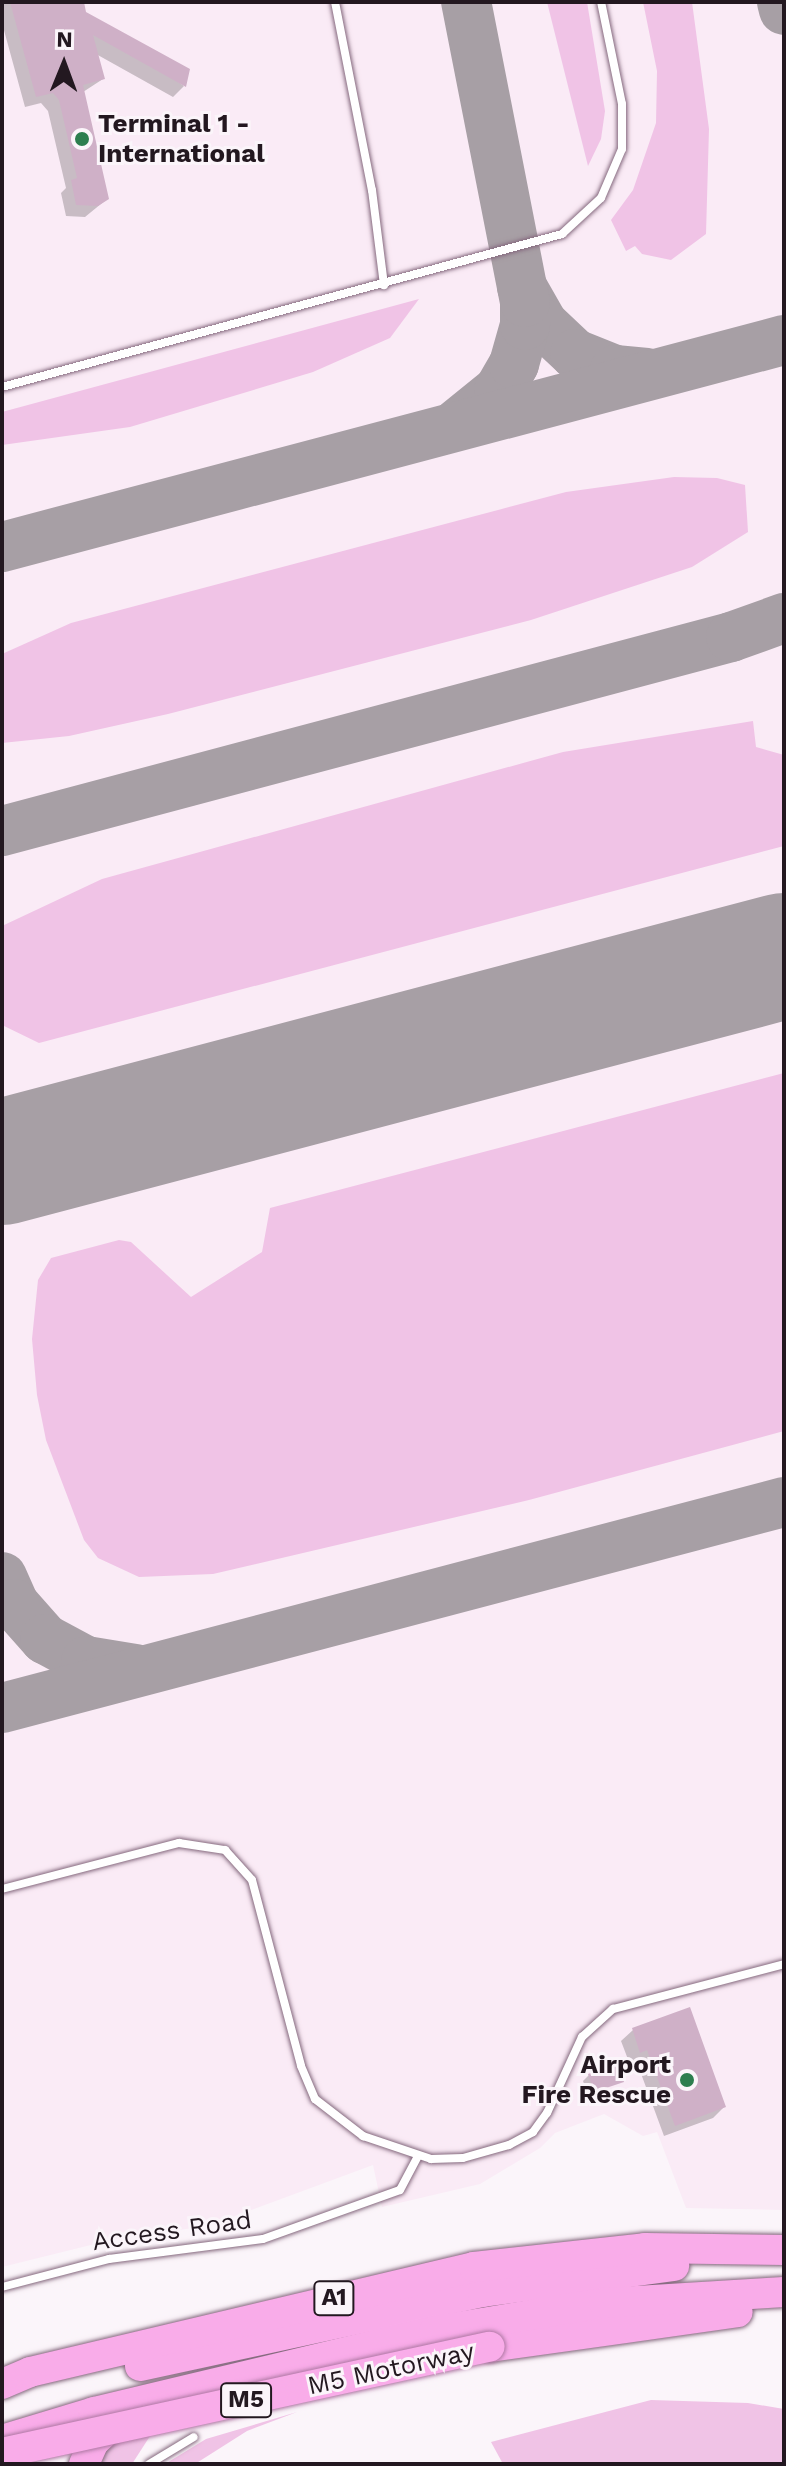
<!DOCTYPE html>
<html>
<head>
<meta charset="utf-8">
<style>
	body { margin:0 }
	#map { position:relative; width:786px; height:2466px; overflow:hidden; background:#fbf5fa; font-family:"Work Sans",sans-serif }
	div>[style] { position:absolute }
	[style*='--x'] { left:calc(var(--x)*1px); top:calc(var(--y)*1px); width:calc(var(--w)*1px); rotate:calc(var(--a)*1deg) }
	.built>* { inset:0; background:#faebf6 }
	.green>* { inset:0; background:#f0c3e6 }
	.shadow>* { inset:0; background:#0003 }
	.taxiway>* { height:50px; margin:-25px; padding:0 25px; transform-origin:25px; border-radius:25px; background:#a79fa5 }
	.runway>* { height:126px; margin:-63px; padding:0 63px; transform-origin:63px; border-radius:63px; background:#a79fa5 }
	.building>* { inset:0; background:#cfb0c7 }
	.roads { filter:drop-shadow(0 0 2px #85697e) drop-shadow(0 0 2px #85697e) }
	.lane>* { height:8px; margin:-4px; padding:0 4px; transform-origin:4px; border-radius:4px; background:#fff }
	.highway>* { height:30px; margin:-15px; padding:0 15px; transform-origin:15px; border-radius:15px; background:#f9ace9 }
	.bridges { filter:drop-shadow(0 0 2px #ae78a3) drop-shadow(0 0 2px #ae78a3) }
	.highway-bridge>* { height:30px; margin:-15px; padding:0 15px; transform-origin:15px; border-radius:15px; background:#f9ace9 }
	.dots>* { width:22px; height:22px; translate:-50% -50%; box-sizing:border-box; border:4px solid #fbf5fa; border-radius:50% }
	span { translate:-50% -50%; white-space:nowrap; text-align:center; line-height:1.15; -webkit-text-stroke:6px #fbf5fa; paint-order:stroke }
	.shield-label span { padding:2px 6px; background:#fbf5fa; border:2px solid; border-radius:6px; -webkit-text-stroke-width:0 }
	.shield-label { font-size:24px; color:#231820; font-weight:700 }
	.poi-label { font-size:26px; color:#231820; font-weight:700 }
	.left { translate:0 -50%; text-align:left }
	.right { translate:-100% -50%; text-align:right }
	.street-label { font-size:26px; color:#231820 }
	.frame { position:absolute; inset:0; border:4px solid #231820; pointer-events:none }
	.north { position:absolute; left:24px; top:24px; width:80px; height:80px; -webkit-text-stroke:6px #fbf5fa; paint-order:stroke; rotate:1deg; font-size:22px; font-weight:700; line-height:32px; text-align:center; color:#231820 }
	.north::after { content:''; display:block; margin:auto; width:28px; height:36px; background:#231820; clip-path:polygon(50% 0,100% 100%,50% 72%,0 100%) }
</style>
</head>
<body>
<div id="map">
	<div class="built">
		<i style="clip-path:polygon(2px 2px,784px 2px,784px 2210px,686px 2208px,657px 2132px,643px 2136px,604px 2114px,555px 2133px,540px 2148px,480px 2184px,382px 2207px,373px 2165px,208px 2226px,119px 2238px,2px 2267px)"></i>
	</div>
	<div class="green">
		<i style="clip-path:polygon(547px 2px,587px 2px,605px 111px,601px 139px,588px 166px)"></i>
		<i style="clip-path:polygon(643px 2px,692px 2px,709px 129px,706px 234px,671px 260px,642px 254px,635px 246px,626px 251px,611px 220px,633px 190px,656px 123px,657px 71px)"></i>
		<i style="clip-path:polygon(419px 299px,390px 338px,313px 372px,130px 427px,2px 445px,2px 412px)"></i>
		<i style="clip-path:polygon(674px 477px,717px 478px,745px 485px,748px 532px,692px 567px,531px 620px,168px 714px,69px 736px,2px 743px,2px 654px,71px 623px,566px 492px)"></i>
		<i style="clip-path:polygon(753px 721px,756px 747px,784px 755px,784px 846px,39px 1043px,2px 1025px,2px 926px,102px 879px,563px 752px)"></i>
		<i style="clip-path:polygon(784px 1073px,784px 1431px,529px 1500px,213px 1574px,139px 1577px,98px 1558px,84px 1540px,46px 1440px,37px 1395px,32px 1339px,38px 1280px,51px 1258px,119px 1240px,131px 1242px,191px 1297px,262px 1252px,270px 1208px)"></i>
		<i style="clip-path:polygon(651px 2400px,748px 2403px,784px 2409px,784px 2464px,503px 2464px,491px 2442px)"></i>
		<i style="clip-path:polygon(297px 2412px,247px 2431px,195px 2464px,165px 2464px,206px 2439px)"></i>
		<i style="clip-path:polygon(152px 2433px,132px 2464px,93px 2464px,101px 2443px)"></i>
	</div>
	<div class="shadow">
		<i style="clip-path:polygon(2px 2px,81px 2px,84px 13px,184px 86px,173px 97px,96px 54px,103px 79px,83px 92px,107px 199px,85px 217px,66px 216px,61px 193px,66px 188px,48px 111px,41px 103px,25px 107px,2px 23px)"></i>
		<i style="clip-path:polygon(633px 2030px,724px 2107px,713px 2118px,664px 2136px,636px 2060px,629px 2062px,621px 2041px)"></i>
		<i style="clip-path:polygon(589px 2075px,622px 2081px,587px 2092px,583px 2081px)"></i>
	</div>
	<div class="taxiway">
		<i style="--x:782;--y:2;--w:8;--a:76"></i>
		<i style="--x:522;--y:287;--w:43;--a:60.4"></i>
		<i style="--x:543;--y:324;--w:44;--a:43.2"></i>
		<i style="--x:575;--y:354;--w:43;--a:21.8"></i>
		<i style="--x:615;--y:370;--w:32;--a:5"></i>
		<i style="--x:457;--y:424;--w:54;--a:-39"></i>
		<i style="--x:499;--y:390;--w:30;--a:-60"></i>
		<i style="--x:514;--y:364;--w:41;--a:-74.2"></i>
		<i style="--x:525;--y:325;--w:23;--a:-90"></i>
		<i style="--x:525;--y:302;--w:306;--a:-101.1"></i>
		<i style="--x:2;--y:547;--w:809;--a:-14.83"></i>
		<i style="--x:2;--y:831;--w:754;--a:-14.9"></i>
		<i style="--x:731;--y:637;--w:56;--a:-19.7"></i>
		<i style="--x:706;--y:973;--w:81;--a:-14.4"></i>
		<i style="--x:2;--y:1127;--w:78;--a:7.4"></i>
		<i style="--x:2;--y:1179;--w:40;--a:-32.9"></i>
		<i style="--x:36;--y:1157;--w:135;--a:-15.5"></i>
		<i style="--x:2;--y:1577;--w:30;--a:66"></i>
		<i style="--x:14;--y:1604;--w:47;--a:48.5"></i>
		<i style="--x:45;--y:1639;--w:47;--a:28.2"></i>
		<i style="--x:86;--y:1661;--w:51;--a:9.1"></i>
		<i style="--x:2;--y:1708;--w:809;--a:-14.76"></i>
	</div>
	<div class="runway">
		<i style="--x:2;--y:1162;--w:809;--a:-14.76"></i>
	</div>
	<div class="building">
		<i style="clip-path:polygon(10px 2px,84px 2px,86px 12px,190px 69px,186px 87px,93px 35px,105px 79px,83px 85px,109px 199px,98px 206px,76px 205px,71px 180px,77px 178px,59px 100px,53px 93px,36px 97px)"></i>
		<i style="clip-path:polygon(690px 2007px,726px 2107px,675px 2126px,647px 2050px,640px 2053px,632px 2028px)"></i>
		<i style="clip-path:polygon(618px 2063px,624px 2082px,594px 2092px,588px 2074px)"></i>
	</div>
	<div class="roads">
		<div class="lane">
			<i style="--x:335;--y:2;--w:192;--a:78.9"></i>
			<i style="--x:372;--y:190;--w:96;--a:82.8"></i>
			<i style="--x:2;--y:387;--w:581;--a:-15.28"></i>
			<i style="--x:562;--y:234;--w:53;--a:-42.7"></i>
			<i style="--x:601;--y:198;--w:53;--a:-66.8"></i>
			<i style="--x:622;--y:149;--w:45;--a:-90"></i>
			<i style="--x:622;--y:104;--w:104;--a:-101.6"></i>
			<i style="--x:2;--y:1889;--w:183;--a:-14.6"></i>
			<i style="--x:179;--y:1843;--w:47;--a:8.7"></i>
			<i style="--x:225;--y:1850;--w:40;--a:48"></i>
			<i style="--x:252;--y:1880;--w:192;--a:75.2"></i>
			<i style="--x:301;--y:2066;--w:36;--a:67"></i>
			<i style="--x:315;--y:2099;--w:61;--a:37.6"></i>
			<i style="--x:363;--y:2136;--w:72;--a:18.7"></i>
			<i style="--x:431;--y:2159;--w:32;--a:-2"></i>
			<i style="--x:463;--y:2158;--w:48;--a:-15.8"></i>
			<i style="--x:509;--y:2145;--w:27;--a:-28"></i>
			<i style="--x:533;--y:2132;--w:24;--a:-54"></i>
			<i style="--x:547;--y:2113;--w:84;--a:-65.3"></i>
			<i style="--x:582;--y:2037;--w:42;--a:-42.1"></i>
			<i style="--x:613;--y:2009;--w:177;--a:-14.7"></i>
			<i style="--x:2;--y:2287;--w:111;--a:-14.7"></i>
			<i style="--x:109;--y:2259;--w:155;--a:-7.4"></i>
			<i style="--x:263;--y:2239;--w:145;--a:-19.7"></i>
			<i style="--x:400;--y:2190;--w:38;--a:-62"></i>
			<i style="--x:149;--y:2464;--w:52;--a:-31"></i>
		</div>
		<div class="highway">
			<i style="--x:490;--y:2347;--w:250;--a:-8"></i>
			<i style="--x:140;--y:2366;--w:351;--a:-12.2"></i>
			<i style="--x:483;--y:2292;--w:193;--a:-7.8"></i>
			<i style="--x:2;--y:2384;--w:30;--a:-23"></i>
			<i style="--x:30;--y:2372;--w:456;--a:-13.3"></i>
			<i style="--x:474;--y:2267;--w:172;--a:-6.3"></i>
			<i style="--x:645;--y:2248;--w:139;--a:0.8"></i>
			<i style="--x:2;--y:2440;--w:96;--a:-16.9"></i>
			<i style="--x:94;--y:2412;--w:350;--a:-13.4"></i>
			<i style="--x:434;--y:2331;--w:172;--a:-9.4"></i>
			<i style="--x:604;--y:2303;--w:180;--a:-3.5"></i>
			<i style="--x:84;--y:2464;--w:24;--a:-66"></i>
			<i style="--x:94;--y:2442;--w:33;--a:-43"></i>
		</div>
	</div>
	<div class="bridges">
		<div class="highway-bridge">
			<i style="--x:2;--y:2453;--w:499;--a:-12.3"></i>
		</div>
	</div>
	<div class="dots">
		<i style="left:82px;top:139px;background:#2d7e4f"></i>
		<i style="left:687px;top:2080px;background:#2d7e4f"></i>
	</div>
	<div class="shield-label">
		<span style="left:334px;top:2298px">A1</span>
		<span style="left:246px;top:2400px">M5</span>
	</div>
	<div class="poi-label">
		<span class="left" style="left:98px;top:139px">Terminal 1 -<br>International</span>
		<span class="right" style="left:671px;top:2080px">Airport<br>Fire Rescue</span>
	</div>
	<div class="street-label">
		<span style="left:172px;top:2231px;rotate:-8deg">Access Road</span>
		<span style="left:391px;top:2369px;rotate:-12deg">M5 Motorway</span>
	</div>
	<div class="frame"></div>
	<div class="north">N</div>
</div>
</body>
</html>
